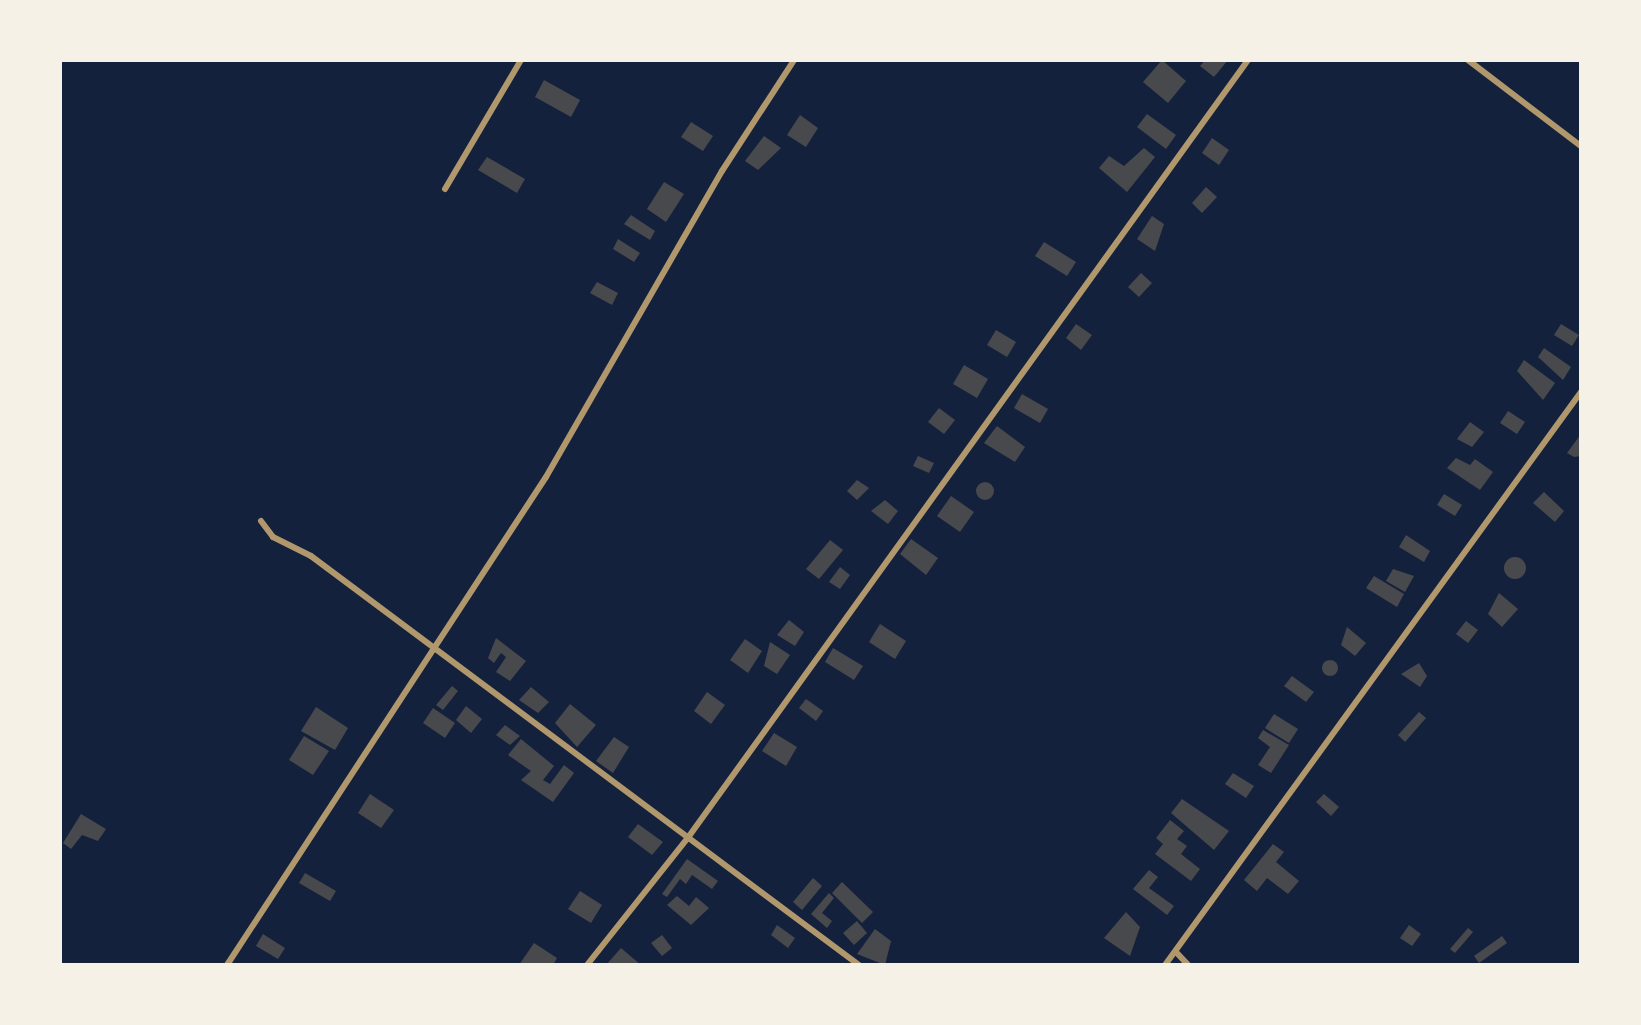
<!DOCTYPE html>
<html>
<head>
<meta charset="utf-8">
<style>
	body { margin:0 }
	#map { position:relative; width:1641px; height:1025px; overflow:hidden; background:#14213d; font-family:"Golos Text",sans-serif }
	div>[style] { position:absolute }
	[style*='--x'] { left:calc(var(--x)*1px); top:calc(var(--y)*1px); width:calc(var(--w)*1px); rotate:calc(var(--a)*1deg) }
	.building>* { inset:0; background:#48494c }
	.round { border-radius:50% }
	.minor>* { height:6px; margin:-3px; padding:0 3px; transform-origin:3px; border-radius:3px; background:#b1986c }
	span { translate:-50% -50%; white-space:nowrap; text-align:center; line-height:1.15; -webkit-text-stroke:9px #f6f1e7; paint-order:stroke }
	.frame { position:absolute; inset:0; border:62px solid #f6f1e7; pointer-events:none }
</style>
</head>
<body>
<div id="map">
	<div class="building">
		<i style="clip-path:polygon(1162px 60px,1186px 81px,1168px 103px,1143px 82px)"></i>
		<i style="clip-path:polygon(1205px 60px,1228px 60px,1214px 77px,1200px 66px)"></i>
		<i style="clip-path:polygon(544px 80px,580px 100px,571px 117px,535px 97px)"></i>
		<i style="clip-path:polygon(1147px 114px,1176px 135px,1166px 149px,1137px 127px)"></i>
		<i style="clip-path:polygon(800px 115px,818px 128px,806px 147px,787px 135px)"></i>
		<i style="clip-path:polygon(691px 122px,713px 136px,703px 151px,681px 137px)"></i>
		<i style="clip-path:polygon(764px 136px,781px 148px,758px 170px,745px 161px)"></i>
		<i style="clip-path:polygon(1212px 138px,1229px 150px,1219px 165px,1202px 153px)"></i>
		<i style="clip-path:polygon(1144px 148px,1155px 157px,1127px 192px,1099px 168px,1109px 156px,1124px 166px)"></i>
		<i style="clip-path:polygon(487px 157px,525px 179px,517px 193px,478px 170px)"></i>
		<i style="clip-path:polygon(664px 182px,684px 194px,666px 222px,647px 209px)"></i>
		<i style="clip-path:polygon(1206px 187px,1217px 197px,1202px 213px,1192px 203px)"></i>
		<i style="clip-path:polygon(631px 215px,655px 231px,650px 240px,624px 224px)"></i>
		<i style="clip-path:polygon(1152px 216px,1164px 224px,1155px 251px,1137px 239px)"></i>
		<i style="clip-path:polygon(618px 239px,640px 253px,634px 262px,613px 249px)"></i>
		<i style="clip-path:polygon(1044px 242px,1076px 262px,1067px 276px,1035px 256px)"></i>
		<i style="clip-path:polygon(1141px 273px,1152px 283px,1139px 297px,1128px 287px)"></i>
		<i style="clip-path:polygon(597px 282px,618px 293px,612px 305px,590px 293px)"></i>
		<i style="clip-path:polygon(1076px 324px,1092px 335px,1081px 350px,1066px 338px)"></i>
		<i style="clip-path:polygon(1561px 324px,1579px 335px,1572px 346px,1554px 335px)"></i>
		<i style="clip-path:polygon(996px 330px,1016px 342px,1007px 357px,987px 345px)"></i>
		<i style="clip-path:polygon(1544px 348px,1571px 367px,1563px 380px,1538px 357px)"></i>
		<i style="clip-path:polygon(1524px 360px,1555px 383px,1543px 400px,1517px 371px)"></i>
		<i style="clip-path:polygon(964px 365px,988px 379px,977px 398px,953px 384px)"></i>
		<i style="clip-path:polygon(1022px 394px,1048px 409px,1040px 423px,1014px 408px)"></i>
		<i style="clip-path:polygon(939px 408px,955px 420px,944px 434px,928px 422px)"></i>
		<i style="clip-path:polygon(1508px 411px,1525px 422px,1517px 434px,1500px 423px)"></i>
		<i style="clip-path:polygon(1470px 422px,1484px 432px,1472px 447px,1457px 439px)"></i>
		<i style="clip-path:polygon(997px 426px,1025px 447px,1015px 462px,984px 443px)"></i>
		<i style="clip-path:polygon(1581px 434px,1581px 456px,1574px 457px,1567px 453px)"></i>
		<i style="clip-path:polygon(918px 456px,934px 463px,929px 473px,913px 466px)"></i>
		<i style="clip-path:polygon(1456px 458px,1470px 465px,1475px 459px,1493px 472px,1480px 490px,1447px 468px)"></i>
		<i style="clip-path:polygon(857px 480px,869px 488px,857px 500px,847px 491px)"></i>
		<i class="round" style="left:976px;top:482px;width:18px;height:18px"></i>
		<i style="clip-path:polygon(1544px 492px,1564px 511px,1555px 522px,1533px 503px)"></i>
		<i style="clip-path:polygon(1444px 494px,1462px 505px,1455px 516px,1437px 505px)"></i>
		<i style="clip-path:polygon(951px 496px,974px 512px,960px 532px,937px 516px)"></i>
		<i style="clip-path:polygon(885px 500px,898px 511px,888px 524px,871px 511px)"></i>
		<i style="clip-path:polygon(1406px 535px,1430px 551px,1424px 562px,1399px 547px)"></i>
		<i style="clip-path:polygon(911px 539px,938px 558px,926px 575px,900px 554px)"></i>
		<i style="clip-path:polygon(830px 540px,843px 550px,819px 579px,806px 569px)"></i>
		<i class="round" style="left:1504px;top:557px;width:22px;height:22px"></i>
		<i style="clip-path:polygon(840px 567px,850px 575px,840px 589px,829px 582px)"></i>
		<i style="clip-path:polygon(1393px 569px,1414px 576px,1405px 592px,1386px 581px)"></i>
		<i style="clip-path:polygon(1374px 576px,1404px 594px,1397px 607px,1366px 588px)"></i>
		<i style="clip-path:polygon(1499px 593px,1518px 609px,1502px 627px,1488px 614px)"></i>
		<i style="clip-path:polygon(789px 620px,804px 632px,795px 646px,777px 635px)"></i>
		<i style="clip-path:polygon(1466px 621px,1478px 630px,1468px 643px,1456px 634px)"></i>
		<i style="clip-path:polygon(880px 624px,906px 641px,895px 659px,869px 642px)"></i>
		<i style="clip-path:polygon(1347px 627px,1366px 643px,1355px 656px,1341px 645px)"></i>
		<i style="clip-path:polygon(496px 638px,526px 661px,510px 681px,496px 672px,506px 657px,501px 653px,494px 663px,488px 658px)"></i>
		<i style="clip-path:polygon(745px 639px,762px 651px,748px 673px,730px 660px)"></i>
		<i style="clip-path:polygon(770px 642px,790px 655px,777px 674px,764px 666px)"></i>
		<i style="clip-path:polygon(833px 648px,863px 666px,854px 680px,825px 662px)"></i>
		<i class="round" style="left:1322px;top:660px;width:16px;height:16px"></i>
		<i style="clip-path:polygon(1419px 663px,1427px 676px,1420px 687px,1401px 674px)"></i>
		<i style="clip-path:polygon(1292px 676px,1314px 692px,1306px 702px,1284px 686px)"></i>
		<i style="clip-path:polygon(452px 686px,458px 691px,443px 710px,436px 705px)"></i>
		<i style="clip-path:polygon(531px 687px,549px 702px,538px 713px,519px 700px)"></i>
		<i style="clip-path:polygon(707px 692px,725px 705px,711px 724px,694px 711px)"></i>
		<i style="clip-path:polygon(806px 699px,823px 711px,816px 721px,799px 708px)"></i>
		<i style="clip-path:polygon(570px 704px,596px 725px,577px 747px,555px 723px)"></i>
		<i style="clip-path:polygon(466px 706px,482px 719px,471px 733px,456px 720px)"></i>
		<i style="clip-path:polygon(316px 707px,348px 728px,335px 750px,301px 731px)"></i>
		<i style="clip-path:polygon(433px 708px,455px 723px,445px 738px,423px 723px)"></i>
		<i style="clip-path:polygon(1419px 712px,1426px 718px,1405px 742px,1398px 735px)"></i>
		<i style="clip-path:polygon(1274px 714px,1298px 729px,1289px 743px,1265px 728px)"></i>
		<i style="clip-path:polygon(505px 725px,520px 736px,510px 745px,496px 735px)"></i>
		<i style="clip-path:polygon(1263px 730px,1289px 745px,1271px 773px,1258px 765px,1270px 747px,1258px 738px)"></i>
		<i style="clip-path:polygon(774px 733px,797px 747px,786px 766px,762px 751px)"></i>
		<i style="clip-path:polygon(304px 736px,329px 751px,313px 775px,289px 760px)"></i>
		<i style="clip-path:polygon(614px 737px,629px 747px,613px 773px,596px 761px)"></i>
		<i style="clip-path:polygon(521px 739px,554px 766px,543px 780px,550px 784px,564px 765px,574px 773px,553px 802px,521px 780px,531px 771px,508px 755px)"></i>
		<i style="clip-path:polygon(1233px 773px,1254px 786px,1246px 798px,1225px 784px)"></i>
		<i style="clip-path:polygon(370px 794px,394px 810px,381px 828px,358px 813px)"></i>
		<i style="clip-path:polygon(1324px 794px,1339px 807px,1331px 816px,1316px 802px)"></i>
		<i style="clip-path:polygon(1182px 799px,1229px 831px,1214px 850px,1171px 813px)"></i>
		<i style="clip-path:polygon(81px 814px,106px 829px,98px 841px,82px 835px,71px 849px,63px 843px)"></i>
		<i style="clip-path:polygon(1170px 820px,1184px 831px,1177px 839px,1187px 846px,1181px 854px,1200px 869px,1191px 881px,1155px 854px,1163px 844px,1156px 838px)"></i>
		<i style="clip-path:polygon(638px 824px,663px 842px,652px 855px,628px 837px)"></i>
		<i style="clip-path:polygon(1273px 844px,1284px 852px,1276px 862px,1299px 881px,1288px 894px,1267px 878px,1257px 891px,1244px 880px)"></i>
		<i style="clip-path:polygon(687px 859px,718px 881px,712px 889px,692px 875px,686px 884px,680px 879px,667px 897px,662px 894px)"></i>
		<i style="clip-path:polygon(1149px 870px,1158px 877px,1149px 888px,1174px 906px,1167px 915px,1133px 889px)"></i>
		<i style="clip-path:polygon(305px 873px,336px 891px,330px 901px,299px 883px)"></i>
		<i style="clip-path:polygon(813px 878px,822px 886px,802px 910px,793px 902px)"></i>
		<i style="clip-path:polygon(842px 882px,873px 912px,862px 923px,832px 893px)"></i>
		<i style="clip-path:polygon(580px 891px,602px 905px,591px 923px,568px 909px)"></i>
		<i style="clip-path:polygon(829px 893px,834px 898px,822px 913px,832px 921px,827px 928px,811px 914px)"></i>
		<i style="clip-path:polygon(677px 896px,689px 906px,696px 897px,709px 908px,691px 925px,667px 905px)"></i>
		<i style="clip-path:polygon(1126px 912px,1140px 927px,1130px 956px,1104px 938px)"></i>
		<i style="clip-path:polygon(857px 921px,867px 933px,854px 945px,843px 933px)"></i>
		<i style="clip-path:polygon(777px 925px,795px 938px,788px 948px,771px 935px)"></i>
		<i style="clip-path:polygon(1409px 925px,1421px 934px,1412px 946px,1400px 938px)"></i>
		<i style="clip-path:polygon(1468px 928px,1473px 932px,1455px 953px,1450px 949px)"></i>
		<i style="clip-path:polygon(875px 929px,891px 941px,885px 965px,857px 954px)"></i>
		<i style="clip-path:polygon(263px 934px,285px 948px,278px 959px,256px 946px)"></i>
		<i style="clip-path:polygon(662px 935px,672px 948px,662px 956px,651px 943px)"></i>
		<i style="clip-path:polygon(1502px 936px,1507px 943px,1479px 963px,1474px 956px)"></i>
		<i style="clip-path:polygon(534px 943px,557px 958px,553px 965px,519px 965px)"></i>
		<i style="clip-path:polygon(621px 948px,641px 965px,606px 965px)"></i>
	</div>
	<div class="minor">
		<i style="--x:1468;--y:60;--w:142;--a:37.3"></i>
		<i style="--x:445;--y:189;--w:150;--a:-59.5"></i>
		<i style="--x:261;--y:521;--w:20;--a:53"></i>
		<i style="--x:273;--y:537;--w:42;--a:26.6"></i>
		<i style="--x:311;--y:556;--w:684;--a:36.74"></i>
		<i style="--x:1176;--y:952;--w:18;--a:47"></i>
		<i style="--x:227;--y:965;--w:583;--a:-56.83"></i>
		<i style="--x:546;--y:477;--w:353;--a:-60.1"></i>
		<i style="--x:722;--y:171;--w:132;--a:-57"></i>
		<i style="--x:587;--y:965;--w:161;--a:-51.6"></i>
		<i style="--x:687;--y:839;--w:960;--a:-54.24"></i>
		<i style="--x:1165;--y:965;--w:708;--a:-54.02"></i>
	</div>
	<div class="frame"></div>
</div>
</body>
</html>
